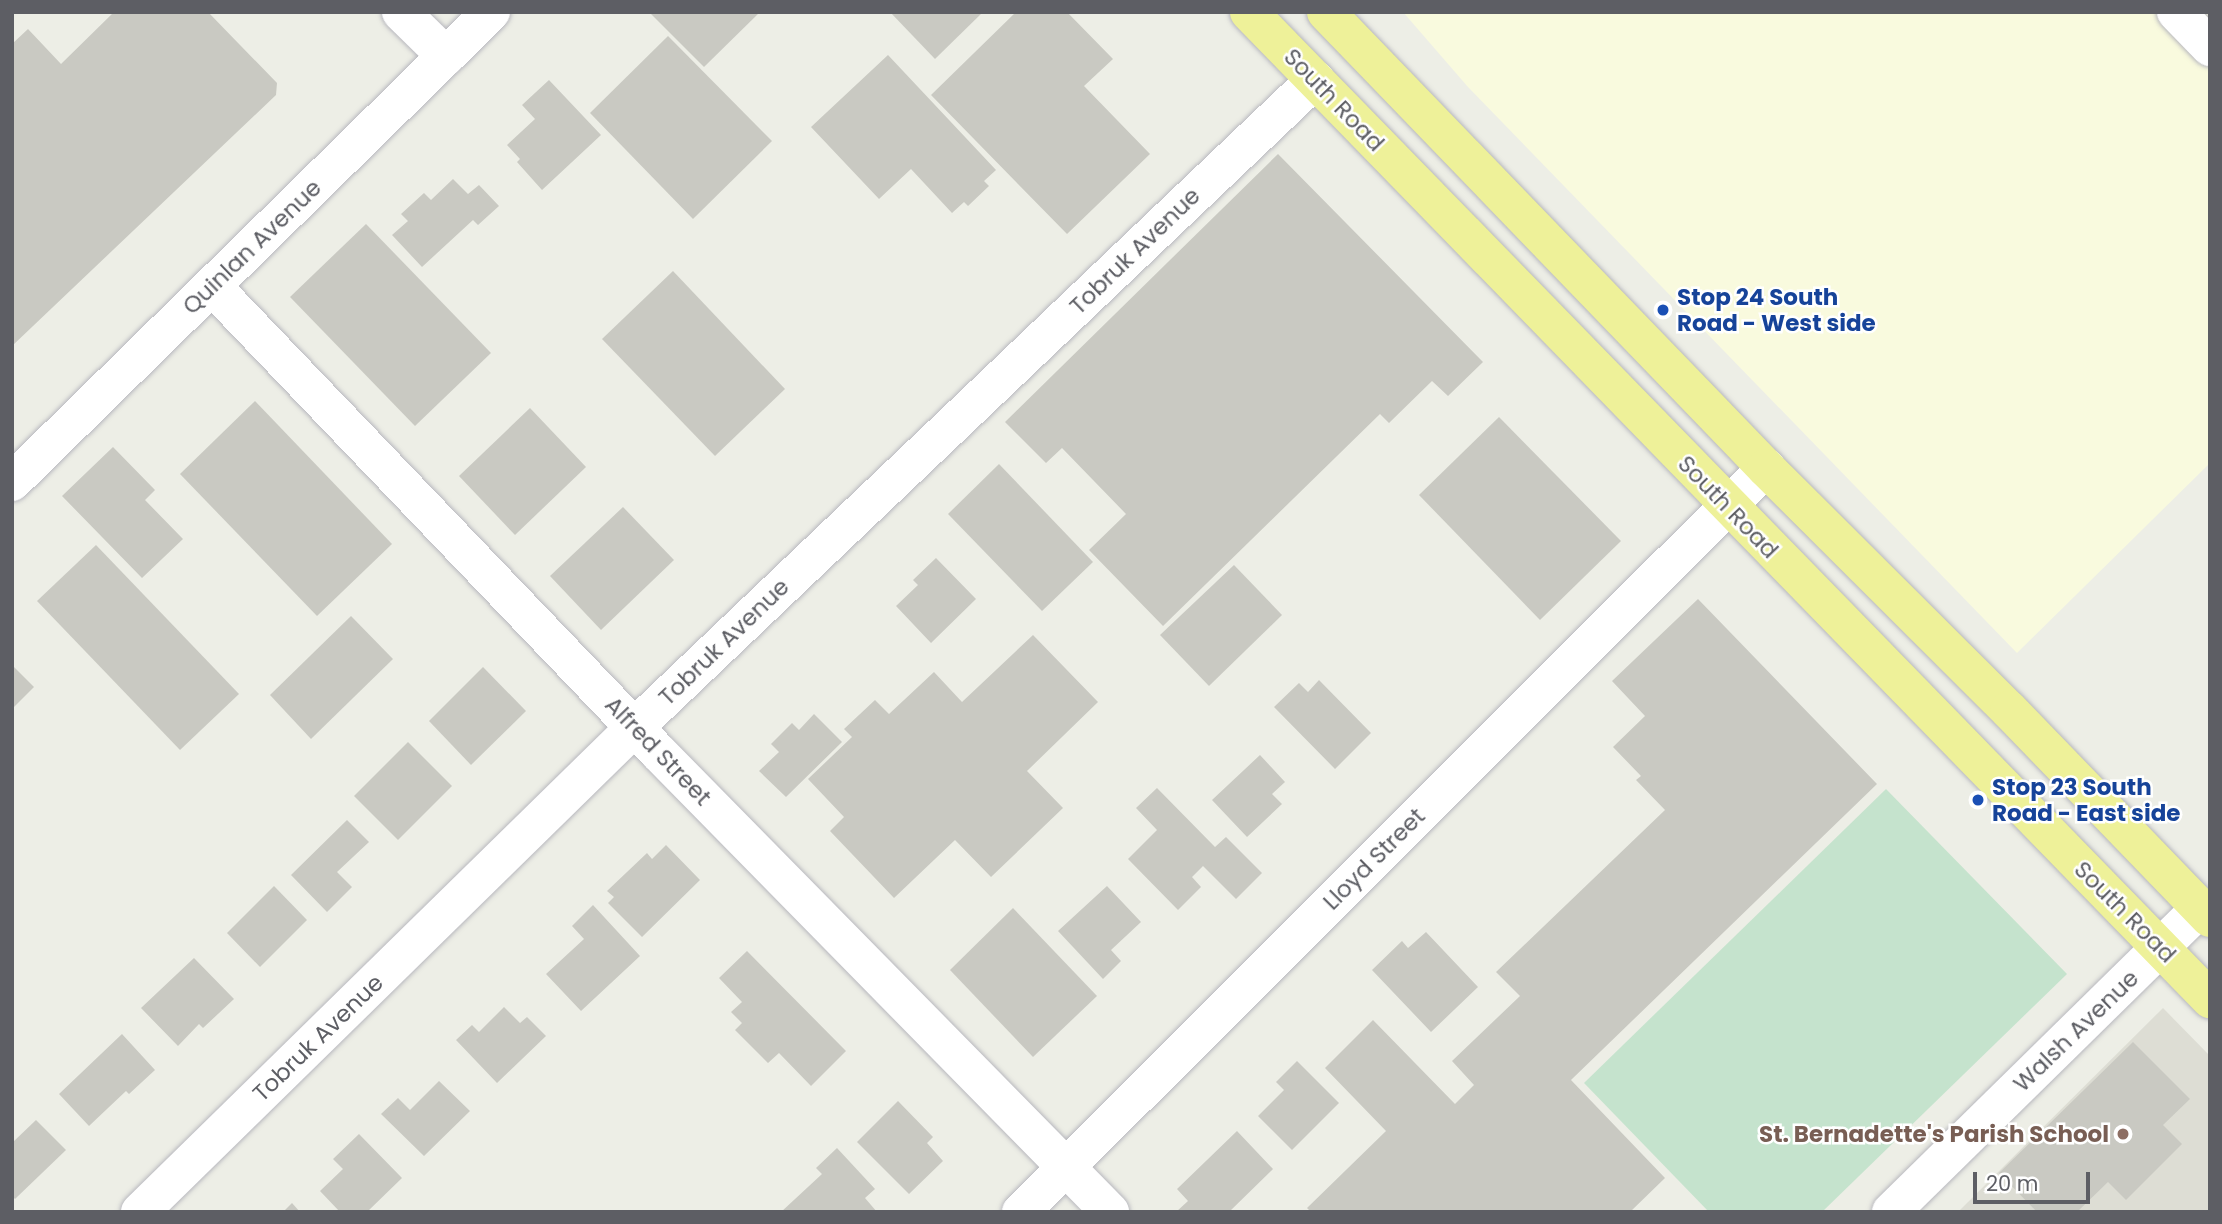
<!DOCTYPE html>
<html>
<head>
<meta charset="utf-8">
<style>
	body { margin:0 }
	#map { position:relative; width:2222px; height:1224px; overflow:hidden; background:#edeee6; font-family:Poppins,sans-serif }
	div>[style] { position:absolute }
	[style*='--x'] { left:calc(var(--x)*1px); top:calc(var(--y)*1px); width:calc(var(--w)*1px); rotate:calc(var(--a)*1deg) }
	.commercial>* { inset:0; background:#f9fade }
	.education>* { inset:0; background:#ddddd4 }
	.green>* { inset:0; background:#c5e3cd }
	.building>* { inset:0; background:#c9c9c2 }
	.roads { filter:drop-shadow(0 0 2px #b8b8be) drop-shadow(0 0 2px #b8b8be) }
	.minor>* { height:38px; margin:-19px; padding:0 19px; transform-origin:19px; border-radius:19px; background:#fff }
	.highway>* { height:38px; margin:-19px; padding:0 19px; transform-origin:19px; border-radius:19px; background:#eef199 }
	.dots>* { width:19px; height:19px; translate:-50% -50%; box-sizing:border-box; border:4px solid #fff; border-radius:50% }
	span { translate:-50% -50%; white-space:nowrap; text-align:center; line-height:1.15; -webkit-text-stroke:5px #fff; paint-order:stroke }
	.street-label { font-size:23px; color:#5d5e64 }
	.transit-label { font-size:23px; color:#164399; font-weight:700 }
	.left { translate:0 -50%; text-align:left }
	.education-label { font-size:23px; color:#785e54; font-weight:700 }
	.right { translate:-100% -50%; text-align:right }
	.frame { position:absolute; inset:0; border:14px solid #5d5e64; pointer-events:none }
	.scale { position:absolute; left:1973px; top:1172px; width:117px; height:32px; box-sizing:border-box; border:4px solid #5d5e64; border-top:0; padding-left:9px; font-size:21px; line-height:24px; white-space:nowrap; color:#5d5e64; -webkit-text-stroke:5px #fff; paint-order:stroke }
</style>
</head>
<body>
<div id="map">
	<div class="commercial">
		<i style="clip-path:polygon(1403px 12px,2210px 12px,2210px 463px,2017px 653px,1468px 87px)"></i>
	</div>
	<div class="education">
		<i style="clip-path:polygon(2163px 1008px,2210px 1056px,2210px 1212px,1958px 1212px)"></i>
	</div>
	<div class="green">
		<i style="clip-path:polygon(1886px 789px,2067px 974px,1822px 1212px,1709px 1212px,1584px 1083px)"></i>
	</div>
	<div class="building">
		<i style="clip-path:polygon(114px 12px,208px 12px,277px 83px,276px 95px,12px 346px,12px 44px,28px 29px,61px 64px)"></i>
		<i style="clip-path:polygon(649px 12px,760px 12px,704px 67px)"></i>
		<i style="clip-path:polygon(890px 12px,983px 12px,935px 59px)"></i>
		<i style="clip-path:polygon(1016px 12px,1067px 12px,1113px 59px,1084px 86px,1150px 154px,1067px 234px,931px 95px)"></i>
		<i style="clip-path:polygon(668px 36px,772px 141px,693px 219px,590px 113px)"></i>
		<i style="clip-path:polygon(888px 55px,996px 170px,984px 181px,989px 186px,968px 206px,964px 202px,952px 213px,911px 169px,879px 199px,811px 127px)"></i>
		<i style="clip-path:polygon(549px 80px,601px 135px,542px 190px,517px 162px,520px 159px,507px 145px,535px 119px,522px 105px)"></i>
		<i style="clip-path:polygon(1278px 154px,1483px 362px,1448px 396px,1432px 381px,1389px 423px,1380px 414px,1163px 626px,1089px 550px,1126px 514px,1062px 448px,1046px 463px,1005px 422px)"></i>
		<i style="clip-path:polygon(453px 179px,468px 194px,479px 185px,499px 206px,478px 225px,473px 220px,422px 267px,392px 235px,408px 221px,401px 214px,424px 193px,431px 200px)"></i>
		<i style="clip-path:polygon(366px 224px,491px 353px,415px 426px,290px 297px)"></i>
		<i style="clip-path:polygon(673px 271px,785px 389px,715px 456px,602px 339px)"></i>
		<i style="clip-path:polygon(255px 401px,392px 544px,317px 616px,180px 474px)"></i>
		<i style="clip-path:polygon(530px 408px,586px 467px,515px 535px,459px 476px)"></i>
		<i style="clip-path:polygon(1499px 417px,1621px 541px,1540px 620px,1419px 495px)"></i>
		<i style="clip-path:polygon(113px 447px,155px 490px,145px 500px,183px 539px,142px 578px,62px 496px)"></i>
		<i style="clip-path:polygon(999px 464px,1093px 562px,1042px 611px,948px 514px)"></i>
		<i style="clip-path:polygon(623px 507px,674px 560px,601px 630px,550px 576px)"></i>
		<i style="clip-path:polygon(96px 545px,239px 694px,180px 750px,37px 601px)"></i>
		<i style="clip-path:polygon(936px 558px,976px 599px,931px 643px,896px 606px,918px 585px,913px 580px)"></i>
		<i style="clip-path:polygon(1234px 565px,1282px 615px,1209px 686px,1160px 635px)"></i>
		<i style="clip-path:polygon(1698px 599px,1877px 784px,1571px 1080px,1665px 1178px,1630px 1212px,1311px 1212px,1307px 1208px,1386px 1131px,1325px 1068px,1373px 1020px,1455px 1104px,1474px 1085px,1452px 1061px,1520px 996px,1496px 972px,1665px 810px,1636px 780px,1641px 776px,1613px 747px,1645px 716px,1612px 681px)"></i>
		<i style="clip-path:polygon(351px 616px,393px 659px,311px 739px,270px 695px)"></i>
		<i style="clip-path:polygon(1033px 635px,1098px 702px,1027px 771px,1063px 808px,991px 877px,955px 840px,894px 898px,830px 831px,844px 817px,808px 779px,852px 737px,844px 729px,875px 700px,889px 714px,934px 672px,962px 702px)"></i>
		<i style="clip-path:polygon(12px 665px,34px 687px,12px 709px)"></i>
		<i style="clip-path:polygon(483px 667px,526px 711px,471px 765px,429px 721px)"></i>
		<i style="clip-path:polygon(1319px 680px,1371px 733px,1335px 769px,1274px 707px,1299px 683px,1308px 692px)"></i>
		<i style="clip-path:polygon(814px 714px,842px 742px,786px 797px,759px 771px,779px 752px,771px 744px,792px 723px,799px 730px)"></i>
		<i style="clip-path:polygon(408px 742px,452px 786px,398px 840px,354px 796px)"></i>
		<i style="clip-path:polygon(1260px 755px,1285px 782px,1272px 794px,1282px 804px,1247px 837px,1212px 800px)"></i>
		<i style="clip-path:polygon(1157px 788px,1215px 847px,1226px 837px,1262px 873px,1236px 899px,1203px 866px,1192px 877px,1201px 887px,1178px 910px,1128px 859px,1157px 830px,1136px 808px)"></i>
		<i style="clip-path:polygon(347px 820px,369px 842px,337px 872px,352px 887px,327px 912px,291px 875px)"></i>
		<i style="clip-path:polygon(666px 845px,700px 880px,642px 937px,608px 903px,614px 897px,607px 891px,647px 853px,652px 859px)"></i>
		<i style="clip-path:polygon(274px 886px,307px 920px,260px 967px,227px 933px)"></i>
		<i style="clip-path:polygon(1107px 886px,1141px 922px,1111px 950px,1121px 961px,1103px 979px,1058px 931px)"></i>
		<i style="clip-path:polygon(593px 905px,640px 956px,581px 1011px,546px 974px,584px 939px,572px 926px)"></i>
		<i style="clip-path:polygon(1013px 908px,1097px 996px,1033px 1057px,950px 970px)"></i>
		<i style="clip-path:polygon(1426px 932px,1478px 987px,1431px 1032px,1372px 970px,1402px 941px,1408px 948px)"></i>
		<i style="clip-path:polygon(747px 951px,846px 1051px,811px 1086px,779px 1053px,768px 1063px,735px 1030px,742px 1023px,731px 1012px,742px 1002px,719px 978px)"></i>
		<i style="clip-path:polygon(194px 958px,234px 999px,203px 1028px,199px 1024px,178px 1046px,141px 1008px)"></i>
		<i style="clip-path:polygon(504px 1007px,520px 1023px,527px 1017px,546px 1036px,497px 1083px,456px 1040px,472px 1025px,479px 1032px)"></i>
		<i style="clip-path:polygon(122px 1034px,155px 1070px,129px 1094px,126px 1091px,89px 1126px,59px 1094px)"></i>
		<i style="clip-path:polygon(2133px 1042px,2190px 1099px,2163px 1125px,2182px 1144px,2126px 1200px,2108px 1182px,2077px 1212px,2037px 1212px,1999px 1173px)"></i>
		<i style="clip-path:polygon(1297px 1061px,1339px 1103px,1292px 1150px,1258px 1116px,1284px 1090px,1276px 1082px)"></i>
		<i style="clip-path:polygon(439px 1081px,470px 1111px,424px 1156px,381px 1114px,398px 1098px,410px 1110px)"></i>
		<i style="clip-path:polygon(898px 1101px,933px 1137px,927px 1143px,943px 1161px,909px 1194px,857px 1142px)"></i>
		<i style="clip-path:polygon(36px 1120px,66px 1150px,15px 1199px,12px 1196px,12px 1143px)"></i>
		<i style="clip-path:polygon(1237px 1131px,1273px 1169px,1229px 1212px,1176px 1212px,1188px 1201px,1177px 1189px)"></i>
		<i style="clip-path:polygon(359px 1134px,402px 1178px,367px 1212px,340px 1212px,320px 1191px,343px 1169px,333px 1159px)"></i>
		<i style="clip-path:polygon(837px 1148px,875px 1189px,865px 1198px,877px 1212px,781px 1212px,822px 1174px,816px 1168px)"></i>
		<i style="clip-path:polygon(292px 1203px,300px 1212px,283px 1212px)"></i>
	</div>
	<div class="roads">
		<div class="minor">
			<i style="--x:401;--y:12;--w:63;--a:44.4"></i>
			<i style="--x:2176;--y:12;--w:49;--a:45.8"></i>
			<i style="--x:212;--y:286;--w:645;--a:46.26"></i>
			<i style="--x:658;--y:752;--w:645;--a:45.5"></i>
			<i style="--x:12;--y:482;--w:671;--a:-44.46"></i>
			<i style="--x:140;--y:1212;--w:693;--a:-44.42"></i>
			<i style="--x:635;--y:727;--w:939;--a:-43.58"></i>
			<i style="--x:1021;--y:1212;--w:1053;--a:-44.96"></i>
			<i style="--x:1891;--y:1212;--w:433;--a:-44.5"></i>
		</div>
		<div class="highway">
			<i style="--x:1249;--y:12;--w:1378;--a:45.76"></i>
			<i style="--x:1326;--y:12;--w:634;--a:46.02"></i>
			<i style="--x:1766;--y:468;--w:343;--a:44.9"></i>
			<i style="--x:2009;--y:710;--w:289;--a:46"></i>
		</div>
	</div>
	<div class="dots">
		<i style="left:1663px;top:310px;background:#1a4fb4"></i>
		<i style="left:1978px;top:800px;background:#1a4fb4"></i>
		<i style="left:2123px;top:1134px;background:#8d6e63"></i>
	</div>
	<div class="street-label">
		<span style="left:1334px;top:100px;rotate:46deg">South Road</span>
		<span style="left:252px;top:247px;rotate:-44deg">Quinlan Avenue</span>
		<span style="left:1135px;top:251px;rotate:-44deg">Tobruk Avenue</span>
		<span style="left:1728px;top:507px;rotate:46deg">South Road</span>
		<span style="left:724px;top:642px;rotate:-44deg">Tobruk Avenue</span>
		<span style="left:658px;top:751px;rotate:46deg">Alfred Street</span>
		<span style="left:1374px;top:859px;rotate:-45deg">Lloyd Street</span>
		<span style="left:2125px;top:912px;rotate:45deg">South Road</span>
		<span style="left:2076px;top:1031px;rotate:-44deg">Walsh Avenue</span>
		<span style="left:318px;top:1038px;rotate:-44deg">Tobruk Avenue</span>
	</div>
	<div class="transit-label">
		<span class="left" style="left:1677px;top:310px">Stop 24 South<br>Road - West side</span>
		<span class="left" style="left:1992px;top:800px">Stop 23 South<br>Road - East side</span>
	</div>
	<div class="education-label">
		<span class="right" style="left:2109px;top:1134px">St. Bernadette's Parish School</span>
	</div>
	<div class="frame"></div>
	<div class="scale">20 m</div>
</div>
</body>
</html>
